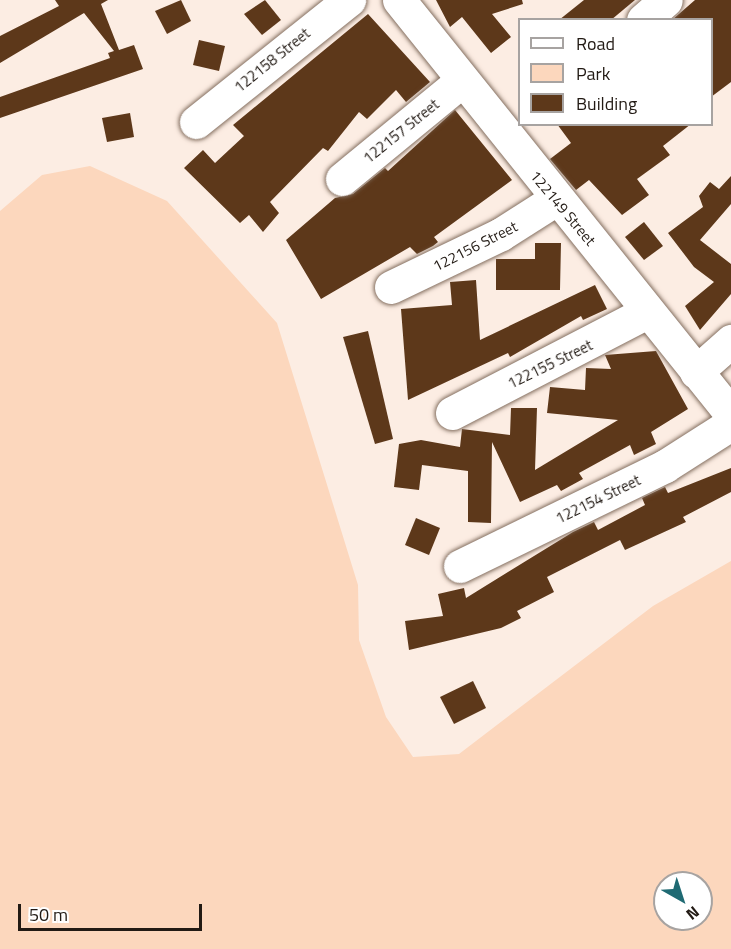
<!DOCTYPE html>
<html>
<head>
<meta charset="utf-8">
<style>
	body { margin:0 }
	#map { position:relative; width:731px; height:949px; overflow:hidden; background:#fcede3; font-family:"Titillium Web",sans-serif }
	div>[style] { position:absolute }
	[style*='--x'] { left:calc(var(--x)*1px); top:calc(var(--y)*1px); width:calc(var(--w)*1px); rotate:calc(var(--a)*1deg) }
	.green>* { inset:0; background:#fcd7bd }
	.building>* { inset:0; background:#5d381a }
	.roads { filter:drop-shadow(0 0 2px #846f60) drop-shadow(0 0 2px #846f60) }
	.minor>* { height:33px; margin:-16.5px; padding:0 16.5px; transform-origin:16.5px; border-radius:16.5px; background:#fff }
	span { translate:-50% -50%; white-space:nowrap; text-align:center; line-height:1.15; -webkit-text-stroke:6px #fff; paint-order:stroke }
	.street-label { font-size:15px; color:#221a14 }
	.legend { position:absolute; left:518px; top:18px; width:195px; height:108px; box-sizing:border-box; background:#fff; border:2px solid #a7a3a1; margin:0; padding:8px 10px; list-style:none; font-size:18px; color:#221a14 }
	.legend li { display:flex; align-items:center; gap:12px; height:30px }
	.legend b { width:30px; border:2px solid #a7a3a1 }
	.north { position:absolute; left:653px; top:871px; width:60px; height:60px; box-sizing:border-box; background:#fff; border:2px solid #a7a3a1; border-radius:50%; rotate:141deg; font-size:16px; font-weight:700; line-height:24px; text-align:center; color:#221a14 }
	.north::after { content:''; display:block; margin:auto; width:21px; height:27px; background:#1f6a73; clip-path:polygon(50% 0,100% 100%,50% 72%,0 100%) }
	.scale { position:absolute; left:18px; top:904px; width:184px; height:27px; box-sizing:border-box; border:3px solid #221a14; border-top:0; padding-left:8px; font-size:18px; line-height:21px; white-space:nowrap; color:#221a14; -webkit-text-stroke:4px #fff; paint-order:stroke }
</style>
</head>
<body>
<div id="map">
	<div class="green">
		<i style="clip-path:polygon(evenodd,90px 166px,167px 201px,277px 323px,358px 585px,359px 640px,386px 717px,413px 757px,459px 754px,653px 606px,731px 561px,731px 949px,0 949px,0 211px,42px 175px,90px 166px,665px 883px,701px 883px,701px 919px,665px 919px,665px 883px)"></i>
	</div>
	<div class="building">
		<i style="clip-path:polygon(55px 0,108px 0,101px 4px,119px 50px,134px 45px,143px 69px,0 118px,0 97px,110px 58px,108px 53px,114px 51px,84px 13px,0 63px,0 36px,59px 6px)"></i>
		<i style="clip-path:polygon(181px 0,191px 21px,167px 34px,155px 11px)"></i>
		<i style="clip-path:polygon(265px 0,281px 20px,262px 35px,244px 14px)"></i>
		<i style="clip-path:polygon(436px 0,522px 0,523px 4px,492px 14px,511px 37px,491px 53px,462px 17px,450px 27px)"></i>
		<i style="clip-path:polygon(584px 0,635px 0,611px 20px,559px 20px)"></i>
		<i style="clip-path:polygon(695px 0,731px 0,731px 82px,711px 97px,711px 20px,672px 20px)"></i>
		<i style="clip-path:polygon(368px 14px,430px 82px,406px 102px,396px 90px,367px 119px,359px 112px,328px 151px,323px 148px,270px 202px,279px 213px,263px 232px,249px 215px,240px 223px,184px 168px,203px 150px,215px 163px,244px 136px,233px 125px)"></i>
		<i style="clip-path:polygon(199px 40px,225px 46px,219px 71px,193px 65px)"></i>
		<i style="clip-path:polygon(455px 110px,512px 180px,434px 237px,438px 242px,433px 246px,417px 254px,410px 247px,321px 299px,286px 240px,335px 198px,353px 194px,385px 168px,388px 171px)"></i>
		<i style="clip-path:polygon(130px 113px,134px 137px,107px 142px,102px 118px)"></i>
		<i style="clip-path:polygon(557px 124px,691px 124px,663px 146px,670px 155px,637px 179px,649px 195px,622px 215px,589px 180px,576px 190px,550px 159px,571px 143px)"></i>
		<i style="clip-path:polygon(731px 176px,731px 204px,700px 240px,731px 264px,731px 294px,700px 330px,685px 306px,714px 282px,694px 267px,668px 233px,703px 207px,699px 196px,710px 182px,719px 189px)"></i>
		<i style="clip-path:polygon(644px 222px,663px 246px,644px 260px,625px 237px)"></i>
		<i style="clip-path:polygon(535px 243px,561px 243px,560px 290px,496px 290px,496px 259px,535px 259px)"></i>
		<i style="clip-path:polygon(476px 280px,480px 340px,595px 285px,607px 309px,583px 320px,581px 316px,510px 357px,508px 353px,408px 400px,401px 309px,452px 305px,450px 282px)"></i>
		<i style="clip-path:polygon(368px 331px,393px 439px,375px 444px,343px 337px)"></i>
		<i style="clip-path:polygon(656px 351px,688px 409px,651px 432px,656px 444px,634px 455px,630px 445px,579px 473px,583px 479px,561px 491px,557px 485px,520px 502px,492px 442px,491px 523px,468px 522px,468px 471px,422px 465px,419px 490px,394px 487px,399px 444px,421px 440px,460px 447px,462px 429px,510px 435px,511px 408px,537px 408px,535px 470px,618px 420px,547px 413px,550px 387px,585px 390px,586px 368px,611px 369px,605px 355px)"></i>
		<i style="clip-path:polygon(731px 468px,731px 492px,683px 517px,686px 522px,625px 550px,620px 540px,547px 577px,554px 592px,517px 611px,521px 618px,501px 628px,409px 650px,405px 621px,443px 616px,438px 594px,464px 588px,466px 598px,573px 532px,594px 522px,598px 530px,645px 505px,642px 498px,665px 487px,668px 493px)"></i>
		<i style="clip-path:polygon(416px 518px,440px 528px,429px 555px,405px 545px)"></i>
		<i style="clip-path:polygon(473px 681px,486px 708px,454px 724px,440px 697px)"></i>
	</div>
	<div class="roads">
		<div class="minor">
			<i style="--x:399;--y:0;--w:531;--a:51.27"></i>
			<i style="--x:643;--y:20;--w:30;--a:-41"></i>
			<i style="--x:196;--y:122;--w:196;--a:-38.6"></i>
			<i style="--x:342;--y:179;--w:153;--a:-39.4"></i>
			<i style="--x:391;--y:287;--w:122;--a:-25.7"></i>
			<i style="--x:501;--y:234;--w:65;--a:-32.5"></i>
			<i style="--x:696;--y:372;--w:47;--a:-41.5"></i>
			<i style="--x:452;--y:413;--w:220;--a:-27.4"></i>
			<i style="--x:460;--y:566;--w:228;--a:-26"></i>
			<i style="--x:665;--y:466;--w:78;--a:-32.5"></i>
		</div>
	</div>
	<div class="street-label">
		<span style="left:272px;top:60px;rotate:-39deg">122158 Street</span>
		<span style="left:401px;top:131px;rotate:-39deg">122157 Street</span>
		<span style="left:563px;top:208px;rotate:50deg">122149 Street</span>
		<span style="left:475px;top:246px;rotate:-27deg">122156 Street</span>
		<span style="left:550px;top:364px;rotate:-26deg">122155 Street</span>
		<span style="left:598px;top:499px;rotate:-26deg">122154 Street</span>
	</div>
	<ul class="legend">
	<li><b style="height:8px;background:#fff"></b>Road</li>
	<li><b style="height:16px;background:#fcd7bd"></b>Park</li>
	<li><b style="height:16px;background:#5d381a"></b>Building</li>
	</ul>
	<div class="north">N</div>
	<div class="scale">50 m</div>
</div>
</body>
</html>
